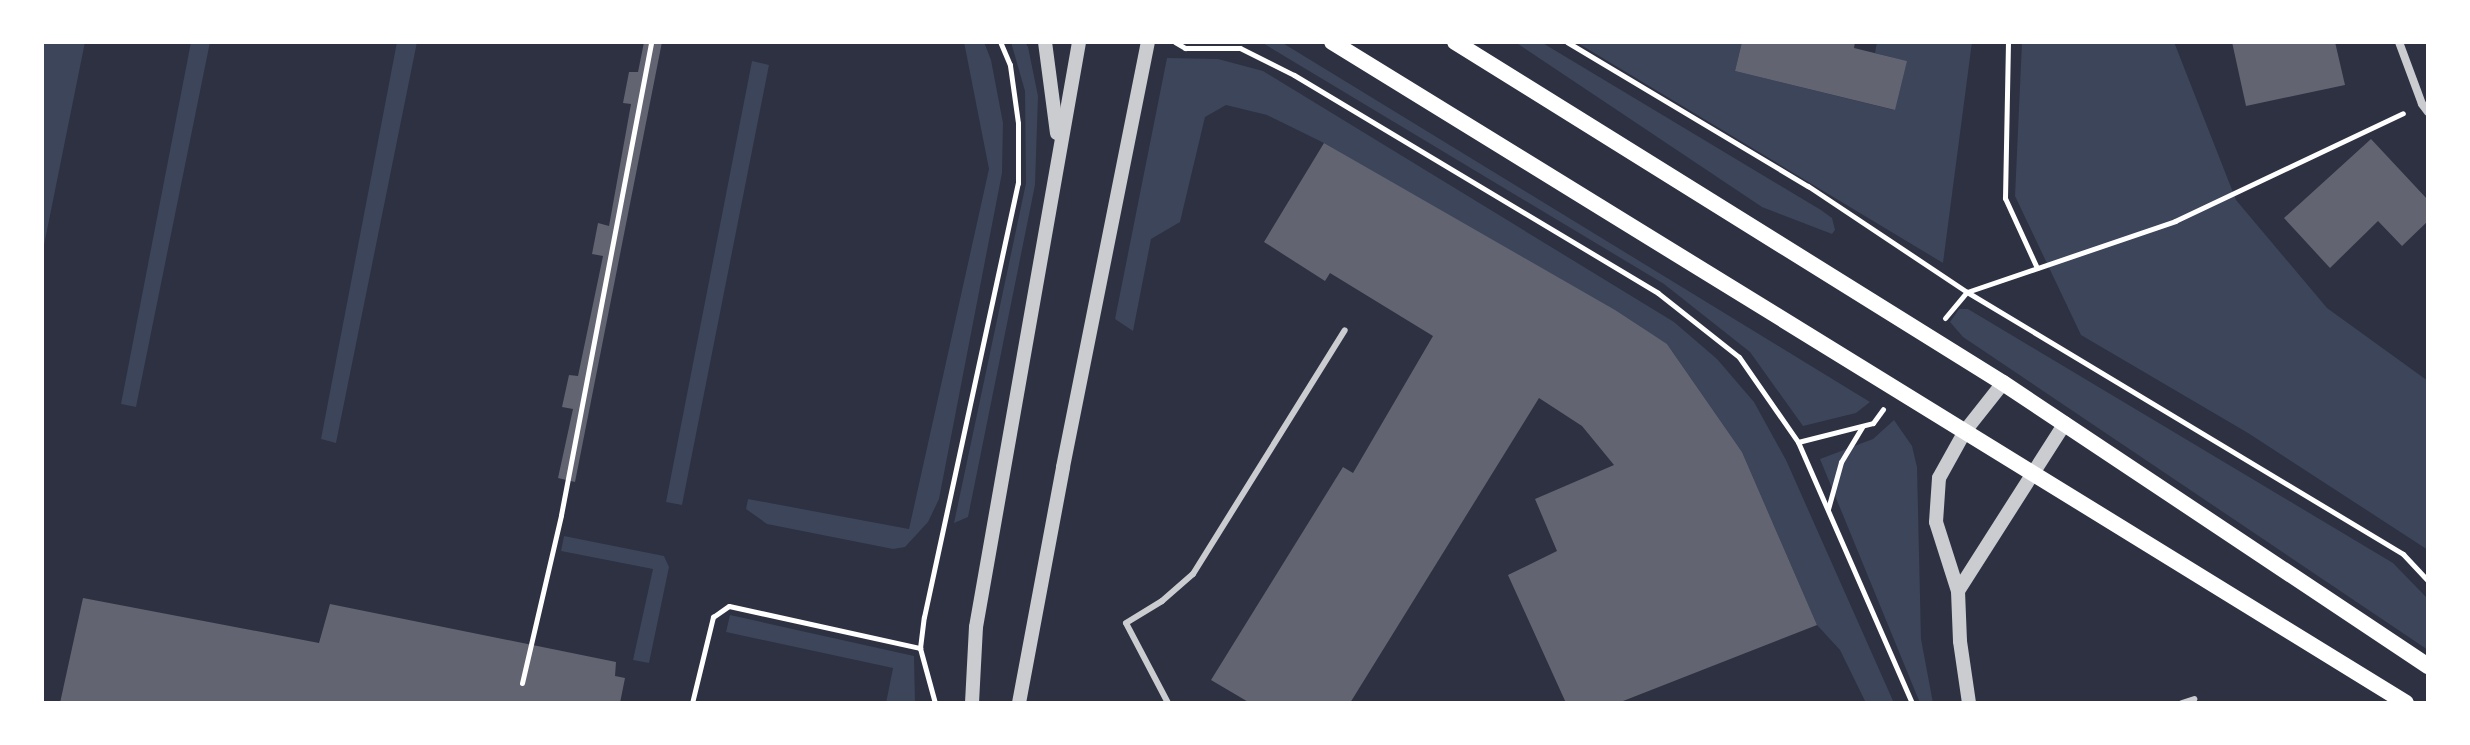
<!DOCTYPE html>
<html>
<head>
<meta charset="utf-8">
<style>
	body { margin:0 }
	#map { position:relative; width:2470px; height:745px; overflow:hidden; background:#2d3142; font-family:Mulish,sans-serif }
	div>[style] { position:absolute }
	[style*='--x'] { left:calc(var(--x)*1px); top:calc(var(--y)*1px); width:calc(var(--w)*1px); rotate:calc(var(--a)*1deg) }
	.green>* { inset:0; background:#3c4559 }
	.building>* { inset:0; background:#626471 }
	.path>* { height:5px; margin:-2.5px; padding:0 2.5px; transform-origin:2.5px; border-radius:2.5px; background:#fff }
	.service>* { height:6px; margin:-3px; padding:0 3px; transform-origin:3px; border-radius:3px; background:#caccd0 }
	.minor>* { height:8px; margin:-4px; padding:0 4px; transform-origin:4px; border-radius:4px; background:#caccd0 }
	.tertiary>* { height:14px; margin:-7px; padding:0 7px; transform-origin:7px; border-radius:7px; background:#caccd0 }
	.secondary>* { height:16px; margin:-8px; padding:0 8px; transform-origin:8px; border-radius:8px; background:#fff }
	span { translate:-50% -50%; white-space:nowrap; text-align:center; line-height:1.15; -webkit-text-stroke:6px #fff; paint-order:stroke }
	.frame { position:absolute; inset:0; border:44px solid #fff; pointer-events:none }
</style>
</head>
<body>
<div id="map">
	<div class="green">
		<i style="clip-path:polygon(42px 42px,85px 42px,42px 255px)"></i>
		<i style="clip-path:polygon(191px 42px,210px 42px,136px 407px,121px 404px)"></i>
		<i style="clip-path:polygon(397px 42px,417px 42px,336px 443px,321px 439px)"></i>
		<i style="clip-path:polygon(964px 42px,984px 42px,991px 60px,1003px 123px,1002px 173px,939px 499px,928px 522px,905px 547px,893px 549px,767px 524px,746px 509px,748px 499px,909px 529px,989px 169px)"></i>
		<i style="clip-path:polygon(1011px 42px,1025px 42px,1028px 47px,1038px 96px,1035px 185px,968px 517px,954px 523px,1026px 183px,1025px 91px)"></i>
		<i style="clip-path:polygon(1261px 42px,1281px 42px,1870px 402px,1856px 413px,1803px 426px,1750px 352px,1664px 284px)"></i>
		<i style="clip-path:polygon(1515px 42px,1541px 42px,1821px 210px,1832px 218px,1835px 230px,1832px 234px,1762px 207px)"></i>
		<i style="clip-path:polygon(1576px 42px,1742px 42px,1735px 71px,1894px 110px,1906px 61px,1875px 53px,1877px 42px,1972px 42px,1943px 263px)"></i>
		<i style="clip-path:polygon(2022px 42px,2174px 42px,2236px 200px,2327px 308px,2428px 381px,2428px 550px,2248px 433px,2081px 335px,2015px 196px)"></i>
		<i style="clip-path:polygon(1167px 58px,1218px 59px,1263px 71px,1674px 322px,1717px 359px,1754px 402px,1786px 460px,1894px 703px,1866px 703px,1840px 650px,1817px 625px,1742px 452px,1667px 344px,1324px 143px,1267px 115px,1226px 105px,1205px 117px,1180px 222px,1151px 239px,1133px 331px,1115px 319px)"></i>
		<i style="clip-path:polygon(752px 61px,769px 65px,682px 505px,666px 502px)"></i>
		<i style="clip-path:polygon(1959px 309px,1968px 309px,2393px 563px,2428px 599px,2428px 650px,1963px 337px,1950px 322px)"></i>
		<i style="clip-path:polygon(1894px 420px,1912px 446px,1917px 467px,1921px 639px,1933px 703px,1920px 703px,1820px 459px,1873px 439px)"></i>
		<i style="clip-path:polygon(564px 536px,664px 556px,669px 567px,649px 663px,633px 660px,653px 569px,561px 551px)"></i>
		<i style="clip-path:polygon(730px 615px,914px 656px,915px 703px,886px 703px,893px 668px,726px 632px)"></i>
	</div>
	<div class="building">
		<i style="clip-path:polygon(644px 42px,662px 42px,575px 482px,558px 478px,573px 409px,562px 407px,569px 375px,578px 376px,603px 256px,592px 254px,598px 223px,609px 226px,631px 104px,623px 103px,629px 72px,638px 72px)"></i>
		<i style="clip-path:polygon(1742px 42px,1855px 42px,1854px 48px,1907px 61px,1895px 110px,1735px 71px)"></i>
		<i style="clip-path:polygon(2232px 42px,2335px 42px,2345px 85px,2246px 106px)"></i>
		<i style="clip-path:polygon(2371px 139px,2428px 200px,2428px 221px,2402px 246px,2378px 221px,2330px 268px,2284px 218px)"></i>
		<i style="clip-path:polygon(1324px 143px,1615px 310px,1667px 344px,1742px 452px,1817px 625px,1618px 703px,1566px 703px,1508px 575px,1557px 551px,1535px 499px,1614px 465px,1582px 426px,1539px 398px,1350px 703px,1250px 703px,1211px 680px,1343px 467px,1353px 473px,1433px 336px,1330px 273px,1325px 281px,1264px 242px)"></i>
		<i style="clip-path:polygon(83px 598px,319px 643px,330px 604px,616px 662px,615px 676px,625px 678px,620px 703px,60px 703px)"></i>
	</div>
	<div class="path">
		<i style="--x:1175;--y:42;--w:12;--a:31"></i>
		<i style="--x:1185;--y:48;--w:55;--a:0"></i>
		<i style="--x:1240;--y:48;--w:60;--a:26.6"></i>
		<i style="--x:1294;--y:75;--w:424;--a:30.9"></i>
		<i style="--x:1658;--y:293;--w:103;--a:38.3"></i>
		<i style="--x:1739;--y:357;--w:103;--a:55.2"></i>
		<i style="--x:1798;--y:442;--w:77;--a:-14.2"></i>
		<i style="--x:1873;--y:423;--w:17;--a:-54"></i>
		<i style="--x:1567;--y:42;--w:281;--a:30.9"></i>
		<i style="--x:1808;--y:186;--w:191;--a:33.7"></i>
		<i style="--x:1967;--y:292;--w:509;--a:31"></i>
		<i style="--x:2403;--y:554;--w:37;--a:47"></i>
		<i style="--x:2008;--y:42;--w:156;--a:91.1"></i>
		<i style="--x:2005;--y:198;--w:77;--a:65.4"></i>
		<i style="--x:1945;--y:318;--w:34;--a:-50"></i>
		<i style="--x:1967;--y:292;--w:220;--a:-18.8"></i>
		<i style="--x:2175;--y:221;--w:252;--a:-25.3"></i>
		<i style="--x:1798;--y:442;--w:285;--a:66.4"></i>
		<i style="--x:1828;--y:509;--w:49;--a:-74.5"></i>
		<i style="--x:1841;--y:462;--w:41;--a:-59"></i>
		<i style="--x:522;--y:683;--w:172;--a:-76.9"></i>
		<i style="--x:561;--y:515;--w:481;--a:-79.2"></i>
		<i style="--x:692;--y:703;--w:89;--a:-76.3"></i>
		<i style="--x:713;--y:617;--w:19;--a:-35"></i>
		<i style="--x:729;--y:606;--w:196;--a:12.4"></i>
		<i style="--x:935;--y:703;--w:57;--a:-105.3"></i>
		<i style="--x:920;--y:648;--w:31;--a:-83"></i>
		<i style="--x:924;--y:617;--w:444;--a:-77.8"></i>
		<i style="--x:1018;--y:183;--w:60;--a:-90"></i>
		<i style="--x:1018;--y:123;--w:59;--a:-97.9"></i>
		<i style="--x:1010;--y:65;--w:25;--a:-113"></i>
	</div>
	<div class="service">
		<i style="--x:1168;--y:703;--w:90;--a:-117.7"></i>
		<i style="--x:1126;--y:623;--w:42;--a:-31.4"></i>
		<i style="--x:1162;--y:601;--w:41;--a:-41.1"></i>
		<i style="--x:1193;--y:574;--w:287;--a:-58.1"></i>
		<i style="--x:2182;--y:703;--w:13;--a:-18"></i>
	</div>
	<div class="minor">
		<i style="--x:2399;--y:42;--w:66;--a:69.6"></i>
		<i style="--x:2422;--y:104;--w:10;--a:53"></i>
	</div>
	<div class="tertiary">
		<i style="--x:1045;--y:42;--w:92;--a:82.5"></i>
		<i style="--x:1958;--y:591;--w:199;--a:-57.5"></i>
		<i style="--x:972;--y:703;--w:76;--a:-87"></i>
		<i style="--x:976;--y:627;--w:594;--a:-80.01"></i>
		<i style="--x:1019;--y:703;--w:240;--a:-79.4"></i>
		<i style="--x:1063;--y:467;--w:433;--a:-78.7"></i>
		<i style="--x:1969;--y:703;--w:63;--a:-98.3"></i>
		<i style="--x:1960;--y:641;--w:50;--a:-92.3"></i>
		<i style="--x:1958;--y:591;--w:72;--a:-107.7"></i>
		<i style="--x:1936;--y:522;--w:44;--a:-86.1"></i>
		<i style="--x:1939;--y:478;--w:54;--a:-61"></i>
		<i style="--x:1965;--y:431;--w:61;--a:-51.6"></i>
	</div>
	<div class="secondary">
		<i style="--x:1332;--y:42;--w:1261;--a:31.61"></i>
		<i style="--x:1455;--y:42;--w:645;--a:31.89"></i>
		<i style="--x:2003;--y:383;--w:511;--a:33.66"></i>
	</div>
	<div class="frame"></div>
</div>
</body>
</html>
